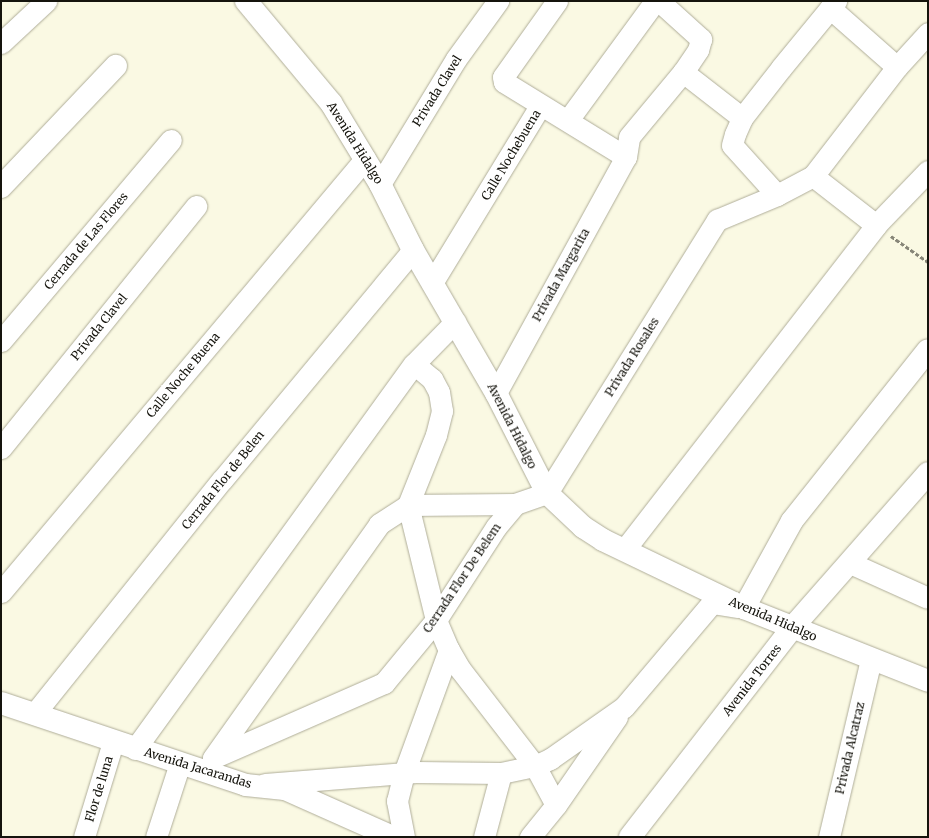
<!DOCTYPE html>
<html>
<head>
<meta charset="utf-8">
<style>
	body { margin:0 }
	#map { position:relative; width:929px; height:838px; overflow:hidden; background:#faf9e3; font-family:Merriweather,serif }
	div>[style] { position:absolute }
	[style*='--x'] { left:calc(var(--x)*1px); top:calc(var(--y)*1px); width:calc(var(--w)*1px); rotate:calc(var(--a)*1deg) }
	.path>* { height:2.5px; margin-top:-1.25px; transform-origin:0; background:repeating-linear-gradient(90deg,#878678 0 4px,transparent 0 6px) }
	.roads { filter:drop-shadow(0 0 1px #afad99) drop-shadow(0 0 1px #afad99) }
	.street>* { height:21px; margin:-10.5px; padding:0 10.5px; transform-origin:10.5px; border-radius:10.5px; background:#fff }
	.secondary>* { height:22px; margin:-11px; padding:0 11px; transform-origin:11px; border-radius:11px; background:#fff }
	span { translate:-50% -50%; white-space:nowrap; text-align:center; line-height:1.15; -webkit-text-stroke:4px #fff; paint-order:stroke }
	.street-label { font-size:12px; color:#15140d }
	.frame { position:absolute; inset:0; border:2px solid #15140d; pointer-events:none }
</style>
</head>
<body>
<div id="map">
	<div class="path">
		<i style="--x:891;--y:236;--w:45;--a:35.1"></i>
	</div>
	<div class="roads">
		<div class="street">
			<i style="--x:557;--y:1;--w:93;--a:125.4"></i>
			<i style="--x:503;--y:77;--w:5;--a:79"></i>
			<i style="--x:504;--y:82;--w:143;--a:31.6"></i>
			<i style="--x:659;--y:1;--w:57;--a:42.1"></i>
			<i style="--x:701;--y:39;--w:11;--a:105"></i>
			<i style="--x:698;--y:50;--w:27;--a:124"></i>
			<i style="--x:830;--y:8;--w:89;--a:41.4"></i>
			<i style="--x:1;--y:43;--w:62;--a:-43"></i>
			<i style="--x:568;--y:120;--w:147;--a:-53.8"></i>
			<i style="--x:813;--y:176;--w:138;--a:-52.4"></i>
			<i style="--x:897;--y:67;--w:46;--a:-47.6"></i>
			<i style="--x:380;--y:184;--w:146;--a:-58.7"></i>
			<i style="--x:456;--y:59;--w:72;--a:-54.1"></i>
			<i style="--x:777;--y:195;--w:67;--a:-132"></i>
			<i style="--x:732;--y:145;--w:11;--a:-75"></i>
			<i style="--x:735;--y:134;--w:17;--a:-66"></i>
			<i style="--x:742;--y:118;--w:63;--a:-52"></i>
			<i style="--x:781;--y:68;--w:87;--a:-50.6"></i>
			<i style="--x:432;--y:283;--w:207;--a:-58.6"></i>
			<i style="--x:1;--y:341;--w:263;--a:-49.8"></i>
			<i style="--x:496;--y:393;--w:269;--a:-61.2"></i>
			<i style="--x:626;--y:157;--w:20;--a:-81"></i>
			<i style="--x:629;--y:137;--w:85;--a:-50.3"></i>
			<i style="--x:683;--y:72;--w:75;--a:37.9"></i>
			<i style="--x:1;--y:448;--w:311;--a:-51.1"></i>
			<i style="--x:515;--y:504;--w:107;--a:179.5"></i>
			<i style="--x:408;--y:505;--w:118;--a:76.3"></i>
			<i style="--x:436;--y:620;--w:33;--a:67"></i>
			<i style="--x:449;--y:650;--w:22;--a:60"></i>
			<i style="--x:460;--y:669;--w:123;--a:52.3"></i>
			<i style="--x:535;--y:766;--w:44;--a:61.7"></i>
			<i style="--x:625;--y:549;--w:410;--a:-52.2"></i>
			<i style="--x:876;--y:225;--w:75;--a:-46.1"></i>
			<i style="--x:850;--y:563;--w:85;--a:24.2"></i>
			<i style="--x:1;--y:592;--w:566;--a:-49.95"></i>
			<i style="--x:35;--y:713;--w:299;--a:-51.3"></i>
			<i style="--x:222;--y:480;--w:299;--a:-50.3"></i>
			<i style="--x:135;--y:749;--w:475;--a:-54.1"></i>
			<i style="--x:414;--y:364;--w:59;--a:-45.7"></i>
			<i style="--x:213;--y:758;--w:187;--a:-23.7"></i>
			<i style="--x:384;--y:683;--w:82;--a:-50.5"></i>
			<i style="--x:436;--y:620;--w:111;--a:-57.2"></i>
			<i style="--x:496;--y:527;--w:30;--a:-50"></i>
			<i style="--x:515;--y:504;--w:34;--a:-19"></i>
			<i style="--x:547;--y:493;--w:322;--a:-58.1"></i>
			<i style="--x:717;--y:220;--w:65;--a:-22.6"></i>
			<i style="--x:777;--y:195;--w:41;--a:-27.8"></i>
			<i style="--x:813;--y:176;--w:80;--a:37.9"></i>
			<i style="--x:213;--y:758;--w:287;--a:-54.6"></i>
			<i style="--x:379;--y:524;--w:35;--a:-33"></i>
			<i style="--x:408;--y:505;--w:75;--a:-68.2"></i>
			<i style="--x:436;--y:435;--w:25;--a:-76"></i>
			<i style="--x:442;--y:411;--w:19;--a:-99"></i>
			<i style="--x:439;--y:392;--w:15;--a:-118"></i>
			<i style="--x:432;--y:379;--w:23;--a:-140"></i>
			<i style="--x:265;--y:784;--w:151;--a:-4.5"></i>
			<i style="--x:416;--y:772;--w:85;--a:0.7"></i>
			<i style="--x:501;--y:773;--w:35;--a:-12"></i>
			<i style="--x:535;--y:766;--w:17;--a:-25"></i>
			<i style="--x:550;--y:759;--w:90;--a:-35.1"></i>
			<i style="--x:624;--y:707;--w:136;--a:-49.8"></i>
			<i style="--x:712;--y:603;--w:25;--a:9"></i>
			<i style="--x:84;--y:837;--w:99;--a:-73"></i>
			<i style="--x:156;--y:837;--w:78;--a:-72"></i>
			<i style="--x:404;--y:837;--w:37;--a:-101"></i>
			<i style="--x:397;--y:801;--w:29;--a:-76"></i>
			<i style="--x:404;--y:773;--w:131;--a:-69.9"></i>
			<i style="--x:484;--y:837;--w:66;--a:-75.1"></i>
			<i style="--x:530;--y:837;--w:41;--a:-50.9"></i>
			<i style="--x:556;--y:805;--w:107;--a:-55.3"></i>
			<i style="--x:829;--y:837;--w:182;--a:-76.7"></i>
		</div>
		<div class="secondary">
			<i style="--x:246;--y:1;--w:133;--a:50.2"></i>
			<i style="--x:331;--y:103;--w:95;--a:58.8"></i>
			<i style="--x:380;--y:184;--w:74;--a:63.4"></i>
			<i style="--x:413;--y:250;--w:165;--a:59.9"></i>
			<i style="--x:496;--y:393;--w:112;--a:63"></i>
			<i style="--x:547;--y:493;--w:50;--a:43.4"></i>
			<i style="--x:583;--y:527;--w:24;--a:33"></i>
			<i style="--x:603;--y:540;--w:157;--a:25.7"></i>
			<i style="--x:744;--y:608;--w:198;--a:21.6"></i>
			<i style="--x:1;--y:187;--w:167;--a:-46.5"></i>
			<i style="--x:744;--y:608;--w:99;--a:-61.1"></i>
			<i style="--x:792;--y:521;--w:218;--a:-51.5"></i>
			<i style="--x:1;--y:703;--w:258;--a:18.5"></i>
			<i style="--x:246;--y:785;--w:39;--a:6"></i>
			<i style="--x:285;--y:789;--w:118;--a:24"></i>
			<i style="--x:630;--y:837;--w:264;--a:-52.2"></i>
			<i style="--x:792;--y:628;--w:206;--a:-48.7"></i>
		</div>
	</div>
	<div class="street-label">
		<span style="left:437px;top:91px;rotate:-58deg">Privada Clavel</span>
		<span style="left:355px;top:143px;rotate:58deg">Avenida Hidalgo</span>
		<span style="left:511px;top:155px;rotate:-59deg">Calle Nochebuena</span>
		<span style="left:86px;top:241px;rotate:-50deg">Cerrada de Las Flores</span>
		<span style="left:561px;top:275px;rotate:-61deg">Privada Margarita</span>
		<span style="left:99px;top:327px;rotate:-51deg">Privada Clavel</span>
		<span style="left:632px;top:357px;rotate:-58deg">Privada Rosales</span>
		<span style="left:183px;top:375px;rotate:-50deg">Calle Noche Buena</span>
		<span style="left:512px;top:426px;rotate:63deg">Avenida Hidalgo</span>
		<span style="left:223px;top:480px;rotate:-51deg">Cerrada Flor de Belen</span>
		<span style="left:462px;top:578px;rotate:-56deg">Cerrada Flor De Belem</span>
		<span style="left:773px;top:619px;rotate:23deg">Avenida Hidalgo</span>
		<span style="left:752px;top:680px;rotate:-52deg">Avenida Torres</span>
		<span style="left:850px;top:748px;rotate:-77deg">Privada Alcatraz</span>
		<span style="left:198px;top:768px;rotate:17deg">Avenida Jacarandas</span>
		<span style="left:99px;top:789px;rotate:-73deg">Flor de luna</span>
	</div>
	<div class="frame"></div>
</div>
</body>
</html>
